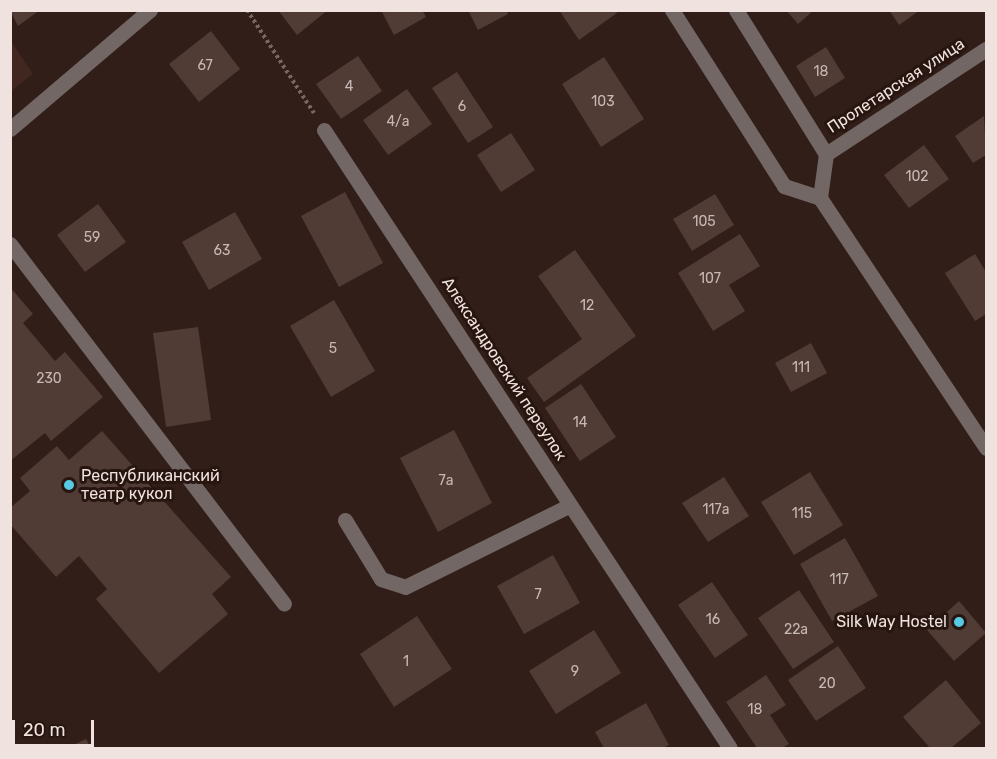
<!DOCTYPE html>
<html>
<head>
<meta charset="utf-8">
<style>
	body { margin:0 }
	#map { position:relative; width:997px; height:759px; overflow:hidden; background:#321e19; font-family:Rubik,sans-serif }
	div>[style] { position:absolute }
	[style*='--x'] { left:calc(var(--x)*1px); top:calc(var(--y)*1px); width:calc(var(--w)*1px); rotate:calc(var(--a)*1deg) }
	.built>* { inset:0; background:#422721 }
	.building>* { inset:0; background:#503b35 }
	.path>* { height:4px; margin-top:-2px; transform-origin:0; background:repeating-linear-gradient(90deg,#786662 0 3px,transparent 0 6px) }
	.minor>* { height:15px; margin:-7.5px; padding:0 7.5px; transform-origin:7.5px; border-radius:7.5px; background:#726764 }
	.dots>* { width:16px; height:16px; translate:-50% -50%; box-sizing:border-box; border:3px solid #271510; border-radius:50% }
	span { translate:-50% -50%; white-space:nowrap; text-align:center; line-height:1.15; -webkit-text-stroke:6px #271510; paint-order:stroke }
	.number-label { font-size:14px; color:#c8b8b4 }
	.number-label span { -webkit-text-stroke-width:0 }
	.street-label { font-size:16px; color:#f0e2de }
	.poi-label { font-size:16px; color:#f0e2de }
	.left { translate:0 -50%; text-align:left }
	.right { translate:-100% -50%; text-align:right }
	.frame { position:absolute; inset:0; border:12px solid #f0e2de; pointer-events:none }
	.scale { position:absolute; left:12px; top:720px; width:82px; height:27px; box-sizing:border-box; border:3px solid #f0e2de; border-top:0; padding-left:8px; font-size:18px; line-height:21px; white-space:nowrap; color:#f0e2de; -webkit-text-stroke:4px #271510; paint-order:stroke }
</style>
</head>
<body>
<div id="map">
	<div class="built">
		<i style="clip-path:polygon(11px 41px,33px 74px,11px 91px,10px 91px)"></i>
	</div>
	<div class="building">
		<i style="clip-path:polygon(10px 10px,40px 10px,18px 26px)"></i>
		<i style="clip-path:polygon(278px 10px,328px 10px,297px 35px)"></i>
		<i style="clip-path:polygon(381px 10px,422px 10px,426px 17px,394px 35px)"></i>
		<i style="clip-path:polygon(468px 10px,506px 10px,508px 14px,478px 30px)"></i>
		<i style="clip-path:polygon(559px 10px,616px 10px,617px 13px,579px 40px)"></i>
		<i style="clip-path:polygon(786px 10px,814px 10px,798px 24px)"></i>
		<i style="clip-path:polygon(889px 10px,920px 10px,899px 25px)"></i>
		<i style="clip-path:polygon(211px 31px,240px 69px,199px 102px,169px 64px)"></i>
		<i style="clip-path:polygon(826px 47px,845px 78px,815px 97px,796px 66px)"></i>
		<i style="clip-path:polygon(358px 56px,382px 91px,341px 119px,316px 84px)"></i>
		<i style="clip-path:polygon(604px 57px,644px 119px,601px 147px,562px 84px)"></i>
		<i style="clip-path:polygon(457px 72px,493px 127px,468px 143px,432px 88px)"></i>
		<i style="clip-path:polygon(407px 89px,432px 124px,388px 155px,363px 120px)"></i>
		<i style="clip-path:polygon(984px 116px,986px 155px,973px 163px,955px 136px)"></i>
		<i style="clip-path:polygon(511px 133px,535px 170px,501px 192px,477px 155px)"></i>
		<i style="clip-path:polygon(924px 145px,949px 179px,909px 208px,884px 175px)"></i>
		<i style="clip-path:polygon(345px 192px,383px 263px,339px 287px,301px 216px)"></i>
		<i style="clip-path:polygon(715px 194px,734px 225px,692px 251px,673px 219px)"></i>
		<i style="clip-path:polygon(98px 204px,126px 242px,85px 272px,57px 235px)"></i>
		<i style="clip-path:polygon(235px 212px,262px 259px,209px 290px,182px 242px)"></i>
		<i style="clip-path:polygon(740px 234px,760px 266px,729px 285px,745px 311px,713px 331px,678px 273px)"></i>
		<i style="clip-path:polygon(575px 250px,636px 336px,544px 402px,527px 378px,582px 339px,538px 276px)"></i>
		<i style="clip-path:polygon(975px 254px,986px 272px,986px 314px,975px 321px,945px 273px)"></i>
		<i style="clip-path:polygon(10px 287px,33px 314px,23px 323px,55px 361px,65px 352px,103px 397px,51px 441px,45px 433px,10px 461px)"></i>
		<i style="clip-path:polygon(334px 300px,375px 371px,331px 397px,290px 326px)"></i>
		<i style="clip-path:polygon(198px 327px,211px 420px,166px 427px,153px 333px)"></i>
		<i style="clip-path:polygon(811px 343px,827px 373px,791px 392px,775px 363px)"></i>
		<i style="clip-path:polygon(581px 384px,616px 437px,580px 461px,545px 408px)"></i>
		<i style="clip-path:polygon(454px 430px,492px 503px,438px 532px,400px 458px)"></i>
		<i style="clip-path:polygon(102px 431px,231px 577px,212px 594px,228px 614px,159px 673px,96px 599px,107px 589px,79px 556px,56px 577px,10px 524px,10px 508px,30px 491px,20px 478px,57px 446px,69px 460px)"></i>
		<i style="clip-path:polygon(810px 472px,843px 525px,794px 555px,761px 502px)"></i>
		<i style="clip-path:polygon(724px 477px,749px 516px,708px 542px,682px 503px)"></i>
		<i style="clip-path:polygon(845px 538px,878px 596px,832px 621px,800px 564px)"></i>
		<i style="clip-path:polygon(553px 555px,580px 603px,524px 634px,497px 586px)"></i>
		<i style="clip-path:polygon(712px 582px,748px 635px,715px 658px,678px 605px)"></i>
		<i style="clip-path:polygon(799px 590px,834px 642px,793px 669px,758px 618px)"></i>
		<i style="clip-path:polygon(959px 601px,986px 633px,954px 661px,927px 630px)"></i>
		<i style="clip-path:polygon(417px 616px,452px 669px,394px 707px,360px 654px)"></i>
		<i style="clip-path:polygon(594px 630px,621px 673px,556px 714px,529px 671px)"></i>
		<i style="clip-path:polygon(838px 646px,866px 688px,816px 721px,788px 680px)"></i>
		<i style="clip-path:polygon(766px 675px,786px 705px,770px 715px,789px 744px,782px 748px,757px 748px,726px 702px)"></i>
		<i style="clip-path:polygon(946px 680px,981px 723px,951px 748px,930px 748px,903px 717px)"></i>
		<i style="clip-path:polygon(646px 703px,669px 745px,662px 748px,604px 748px,595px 732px)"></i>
		<i style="clip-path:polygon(86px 739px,91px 748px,67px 748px)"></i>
	</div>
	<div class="path">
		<i style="--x:247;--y:10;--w:123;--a:57"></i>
		<i style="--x:10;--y:745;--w:4;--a:45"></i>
	</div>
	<div class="minor">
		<i style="--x:672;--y:10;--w:209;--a:57.5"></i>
		<i style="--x:784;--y:186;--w:38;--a:18"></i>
		<i style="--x:820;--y:198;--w:300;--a:56.4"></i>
		<i style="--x:736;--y:10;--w:170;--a:58"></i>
		<i style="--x:826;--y:154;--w:44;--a:97.8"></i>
		<i style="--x:10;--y:129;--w:184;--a:-40.4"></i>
		<i style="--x:324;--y:130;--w:739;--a:56.7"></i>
		<i style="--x:826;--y:154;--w:191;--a:-33.3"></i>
		<i style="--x:10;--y:244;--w:452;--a:52.7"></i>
		<i style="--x:345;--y:520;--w:69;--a:58.6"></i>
		<i style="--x:381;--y:579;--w:25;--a:18"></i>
		<i style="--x:405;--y:587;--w:184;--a:-26.4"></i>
	</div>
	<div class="dots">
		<i style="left:69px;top:485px;background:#57c9e2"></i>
		<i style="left:959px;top:622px;background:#57c9e2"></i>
	</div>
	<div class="number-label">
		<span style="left:205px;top:66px">67</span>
		<span style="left:821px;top:72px">18</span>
		<span style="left:349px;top:87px">4</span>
		<span style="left:603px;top:102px">103</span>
		<span style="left:462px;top:107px">6</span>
		<span style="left:398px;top:122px">4/а</span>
		<span style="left:917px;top:177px">102</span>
		<span style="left:704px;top:222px">105</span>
		<span style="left:92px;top:238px">59</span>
		<span style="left:222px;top:251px">63</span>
		<span style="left:710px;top:279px">107</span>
		<span style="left:587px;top:306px">12</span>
		<span style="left:333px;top:349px">5</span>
		<span style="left:801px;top:368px">111</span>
		<span style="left:49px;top:379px">230</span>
		<span style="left:580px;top:423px">14</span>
		<span style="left:446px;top:481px">7а</span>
		<span style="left:716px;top:510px">117а</span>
		<span style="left:802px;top:514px">115</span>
		<span style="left:839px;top:580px">117</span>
		<span style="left:538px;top:595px">7</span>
		<span style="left:713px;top:620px">16</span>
		<span style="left:796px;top:630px">22а</span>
		<span style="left:406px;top:662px">1</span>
		<span style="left:575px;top:672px">9</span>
		<span style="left:827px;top:684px">20</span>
		<span style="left:755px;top:710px">18</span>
	</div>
	<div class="street-label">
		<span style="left:896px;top:86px;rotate:-33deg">Пролетарская улица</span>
		<span style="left:504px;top:369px;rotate:57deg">Александровский переулок</span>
	</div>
	<div class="poi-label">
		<span class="left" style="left:81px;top:485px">Республиканский<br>театр кукол</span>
		<span class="right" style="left:947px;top:622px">Silk Way Hostel</span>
	</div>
	<div class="frame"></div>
	<div class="scale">20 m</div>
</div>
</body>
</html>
